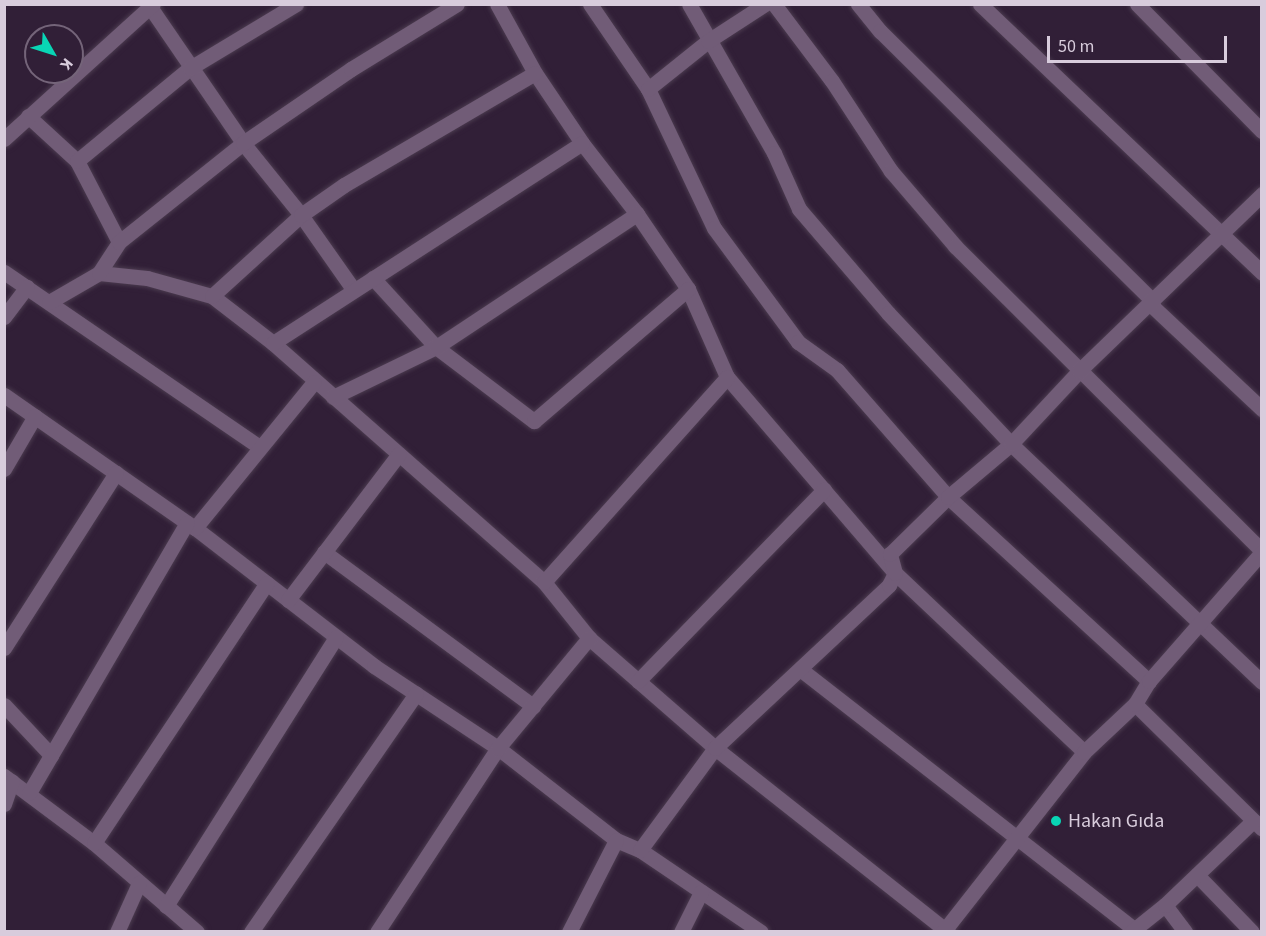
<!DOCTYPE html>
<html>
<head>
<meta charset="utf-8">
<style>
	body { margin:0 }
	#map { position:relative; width:1266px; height:936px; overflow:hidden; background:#311f37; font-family:"Source Sans 3",sans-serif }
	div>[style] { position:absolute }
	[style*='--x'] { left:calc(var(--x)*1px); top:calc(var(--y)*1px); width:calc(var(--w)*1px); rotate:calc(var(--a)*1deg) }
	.roads { filter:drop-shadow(0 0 2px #4b3b4f) drop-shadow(0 0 2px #4b3b4f) }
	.minor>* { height:15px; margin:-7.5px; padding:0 7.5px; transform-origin:7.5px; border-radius:7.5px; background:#715c77 }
	.dots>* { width:16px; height:16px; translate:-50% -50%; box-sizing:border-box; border:3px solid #311f37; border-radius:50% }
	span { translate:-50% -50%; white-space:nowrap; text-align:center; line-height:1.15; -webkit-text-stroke:6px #311f37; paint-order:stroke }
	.poi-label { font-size:20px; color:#d8ccdc }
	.left { translate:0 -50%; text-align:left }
	.frame { position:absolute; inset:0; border:6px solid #d8ccdc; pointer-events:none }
	.north { position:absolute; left:24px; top:24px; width:60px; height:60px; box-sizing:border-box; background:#311f37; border:2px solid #746479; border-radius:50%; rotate:129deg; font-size:16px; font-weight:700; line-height:24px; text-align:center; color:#d8ccdc }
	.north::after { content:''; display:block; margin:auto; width:21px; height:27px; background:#09d5b5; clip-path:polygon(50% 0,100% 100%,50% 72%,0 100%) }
	.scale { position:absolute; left:1047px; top:36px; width:180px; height:27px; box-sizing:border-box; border:3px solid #d8ccdc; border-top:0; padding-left:8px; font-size:18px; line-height:21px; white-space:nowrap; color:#d8ccdc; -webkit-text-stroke:4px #311f37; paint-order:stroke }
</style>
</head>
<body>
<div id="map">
	<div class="roads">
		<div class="minor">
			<i style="--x:497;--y:4;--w:79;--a:61.2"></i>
			<i style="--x:535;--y:73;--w:84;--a:56.1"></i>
			<i style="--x:582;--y:143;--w:90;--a:52.2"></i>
			<i style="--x:637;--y:214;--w:91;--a:55.8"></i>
			<i style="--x:688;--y:289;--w:96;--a:66.1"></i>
			<i style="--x:727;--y:377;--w:258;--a:49.4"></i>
			<i style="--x:895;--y:573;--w:260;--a:43.4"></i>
			<i style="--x:590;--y:4;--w:103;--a:55.7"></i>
			<i style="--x:648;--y:89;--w:154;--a:64.6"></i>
			<i style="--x:714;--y:228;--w:142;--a:53.6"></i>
			<i style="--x:798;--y:342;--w:48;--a:35.7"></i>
			<i style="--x:837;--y:370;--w:169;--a:48.8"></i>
			<i style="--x:948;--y:497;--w:273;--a:42.5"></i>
			<i style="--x:689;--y:4;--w:172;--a:60.3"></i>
			<i style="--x:774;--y:153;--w:61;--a:65.9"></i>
			<i style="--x:799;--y:209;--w:137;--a:49.4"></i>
			<i style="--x:888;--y:313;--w:180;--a:46.8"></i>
			<i style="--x:1011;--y:444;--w:346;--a:43.5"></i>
			<i style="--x:774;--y:4;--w:96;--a:53"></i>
			<i style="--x:832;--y:81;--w:108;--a:56.8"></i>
			<i style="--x:891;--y:171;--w:99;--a:49.5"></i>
			<i style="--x:955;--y:246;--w:433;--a:44.8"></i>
			<i style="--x:858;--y:4;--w:35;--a:51"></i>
			<i style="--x:880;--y:31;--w:384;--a:44.7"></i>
			<i style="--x:980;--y:4;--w:390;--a:43.6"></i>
			<i style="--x:1137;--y:4;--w:178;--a:45.5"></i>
			<i style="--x:150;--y:7;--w:165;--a:55.6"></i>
			<i style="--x:243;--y:143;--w:92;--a:51.1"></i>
			<i style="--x:301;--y:215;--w:90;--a:54.9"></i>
			<i style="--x:648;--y:89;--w:77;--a:-38.7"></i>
			<i style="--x:708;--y:41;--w:68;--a:-33"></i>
			<i style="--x:28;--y:116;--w:67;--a:42.6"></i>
			<i style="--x:77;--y:161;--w:91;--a:62.6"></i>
			<i style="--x:4;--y:139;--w:201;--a:-42.2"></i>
			<i style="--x:77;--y:161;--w:146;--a:-39.5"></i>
			<i style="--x:190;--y:68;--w:124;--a:-31.1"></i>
			<i style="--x:4;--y:272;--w:310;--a:34.4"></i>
			<i style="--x:99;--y:273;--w:48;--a:5.9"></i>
			<i style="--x:147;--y:278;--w:67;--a:15.5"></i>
			<i style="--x:212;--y:296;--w:77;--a:37.6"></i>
			<i style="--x:273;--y:343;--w:361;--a:41.4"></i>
			<i style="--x:544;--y:582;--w:72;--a:51.2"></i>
			<i style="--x:589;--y:638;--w:167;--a:41.1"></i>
			<i style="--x:715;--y:748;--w:297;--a:38.3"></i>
			<i style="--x:373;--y:278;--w:93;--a:47.6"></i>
			<i style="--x:436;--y:347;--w:123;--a:37.1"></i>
			<i style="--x:534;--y:421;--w:203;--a:-40.6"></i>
			<i style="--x:212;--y:296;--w:120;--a:-42.3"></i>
			<i style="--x:301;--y:215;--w:52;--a:-34.9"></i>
			<i style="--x:344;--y:185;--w:221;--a:-30.4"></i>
			<i style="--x:49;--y:302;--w:58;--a:-30.1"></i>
			<i style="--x:99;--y:273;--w:37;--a:-57"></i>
			<i style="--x:119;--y:242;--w:159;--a:-38.6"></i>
			<i style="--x:243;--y:143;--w:131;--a:-34.4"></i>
			<i style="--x:351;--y:69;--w:124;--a:-31.5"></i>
			<i style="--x:1150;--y:304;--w:154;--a:43.2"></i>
			<i style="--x:4;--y:317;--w:38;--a:-53"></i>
			<i style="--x:273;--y:343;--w:368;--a:-32.9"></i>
			<i style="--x:4;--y:395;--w:233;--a:34.9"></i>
			<i style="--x:195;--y:528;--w:226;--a:37.6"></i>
			<i style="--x:374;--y:666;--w:149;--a:33.5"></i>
			<i style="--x:498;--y:748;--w:150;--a:37.9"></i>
			<i style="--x:616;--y:840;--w:26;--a:23"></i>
			<i style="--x:640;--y:850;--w:146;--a:34.1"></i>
			<i style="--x:333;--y:397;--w:114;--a:-25.9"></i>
			<i style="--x:436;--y:347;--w:241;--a:-33.5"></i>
			<i style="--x:4;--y:469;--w:61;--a:-59.7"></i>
			<i style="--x:195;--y:528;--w:188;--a:-50.8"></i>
			<i style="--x:324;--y:552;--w:260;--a:36.4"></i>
			<i style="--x:544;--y:582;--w:275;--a:-48.2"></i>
			<i style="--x:288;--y:600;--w:183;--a:-52.8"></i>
			<i style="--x:4;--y:648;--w:208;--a:-57.4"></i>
			<i style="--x:800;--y:669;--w:423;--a:37.9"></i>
			<i style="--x:638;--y:681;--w:267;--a:-45.8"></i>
			<i style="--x:1135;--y:704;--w:178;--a:44.5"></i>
			<i style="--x:4;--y:705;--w:69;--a:46.8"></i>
			<i style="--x:4;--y:776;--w:112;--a:36.7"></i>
			<i style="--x:94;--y:843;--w:136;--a:40.8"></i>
			<i style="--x:29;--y:793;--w:313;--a:-59.7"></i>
			<i style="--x:4;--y:804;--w:24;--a:-71"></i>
			<i style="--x:94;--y:843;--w:312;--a:-56.4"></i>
			<i style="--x:640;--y:850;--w:127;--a:-53.7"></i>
			<i style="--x:715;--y:748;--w:238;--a:-43.1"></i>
			<i style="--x:889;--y:585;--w:13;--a:-63"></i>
			<i style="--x:895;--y:573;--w:20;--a:-105"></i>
			<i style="--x:890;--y:554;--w:81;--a:-44.5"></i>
			<i style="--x:948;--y:497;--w:82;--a:-40.1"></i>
			<i style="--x:1011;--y:444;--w:100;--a:-47"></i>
			<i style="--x:1079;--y:371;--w:255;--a:-44"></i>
			<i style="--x:1197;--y:875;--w:79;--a:46"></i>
			<i style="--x:1165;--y:905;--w:34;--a:53"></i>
			<i style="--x:166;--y:906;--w:318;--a:-57.7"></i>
			<i style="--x:117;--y:932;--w:54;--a:-65.8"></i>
			<i style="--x:251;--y:932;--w:290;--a:-55.3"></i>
			<i style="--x:377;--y:932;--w:220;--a:-56.7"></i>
			<i style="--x:498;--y:748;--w:143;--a:-50.4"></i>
			<i style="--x:569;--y:932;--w:103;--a:-62.9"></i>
			<i style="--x:681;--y:932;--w:45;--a:-63.4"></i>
			<i style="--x:943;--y:932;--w:229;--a:-51.9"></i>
			<i style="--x:1084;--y:752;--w:70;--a:-43.3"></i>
			<i style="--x:1135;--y:704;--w:27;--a:-59"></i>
			<i style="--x:1149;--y:681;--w:171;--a:-48.8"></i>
			<i style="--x:1131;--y:932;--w:43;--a:-38.5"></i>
			<i style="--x:1165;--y:905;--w:122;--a:-43.7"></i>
		</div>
	</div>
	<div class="dots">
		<i style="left:1056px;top:821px;background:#09d5b5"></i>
	</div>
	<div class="poi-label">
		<span class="left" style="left:1068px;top:821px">Hakan Gıda</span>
	</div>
	<div class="frame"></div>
	<div class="north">K</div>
	<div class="scale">50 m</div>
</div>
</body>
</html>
